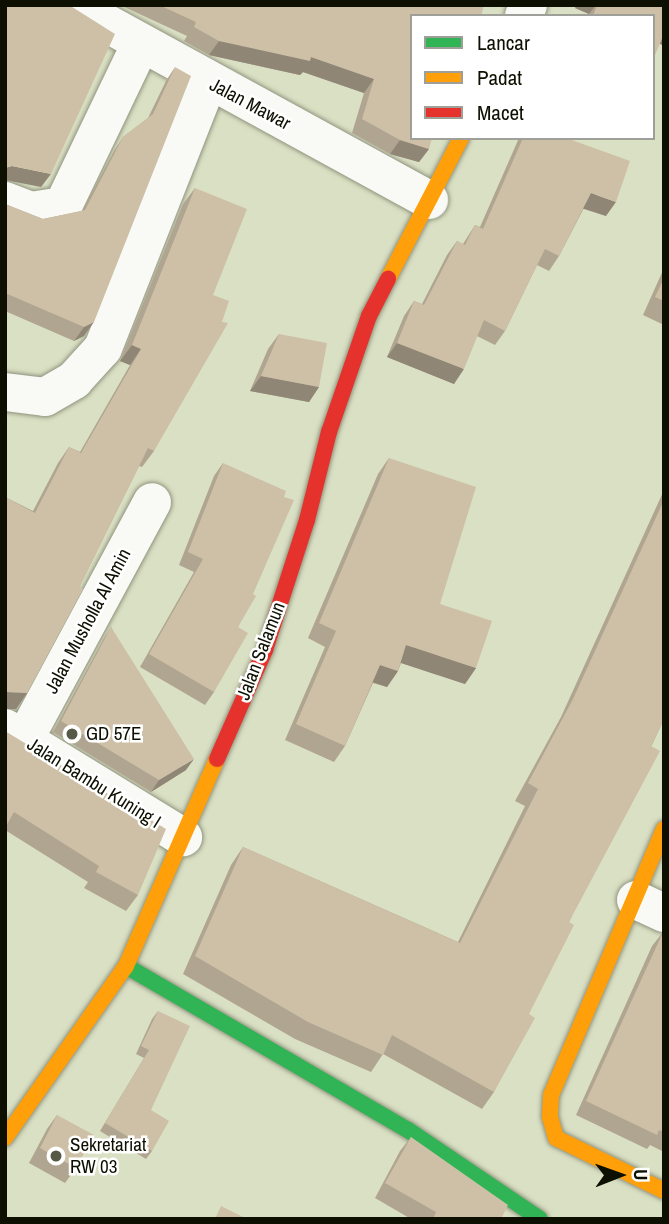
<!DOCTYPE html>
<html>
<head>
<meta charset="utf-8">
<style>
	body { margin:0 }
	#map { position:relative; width:669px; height:1224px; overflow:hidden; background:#dae0c4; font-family:"Archivo Narrow",sans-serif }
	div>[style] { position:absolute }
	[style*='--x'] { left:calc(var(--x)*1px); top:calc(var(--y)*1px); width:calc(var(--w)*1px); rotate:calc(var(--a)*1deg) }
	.roads { filter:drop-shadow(0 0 2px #90947e) drop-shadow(0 0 2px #90947e) }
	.street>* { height:38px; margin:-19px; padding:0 19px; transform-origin:19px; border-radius:19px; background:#f9faf6 }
	.fast>* { height:16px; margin:-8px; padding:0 8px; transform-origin:8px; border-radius:8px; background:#30b455 }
	.slow>* { height:16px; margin:-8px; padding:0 8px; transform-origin:8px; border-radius:8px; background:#ff9f0a }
	.jam>* { height:16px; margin:-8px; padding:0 8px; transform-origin:8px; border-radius:8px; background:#e5322d }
	.wall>* { inset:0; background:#b0a590 }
	.shaded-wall>* { inset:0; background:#908675 }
	.building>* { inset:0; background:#cdc0a7 }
	.dots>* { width:19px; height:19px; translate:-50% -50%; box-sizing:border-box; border:4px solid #fff; border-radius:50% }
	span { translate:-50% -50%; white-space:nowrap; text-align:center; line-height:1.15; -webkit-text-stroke:5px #fff; paint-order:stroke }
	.street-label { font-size:19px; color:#0d1001 }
	.poi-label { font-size:19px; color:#0d1001 }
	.left { translate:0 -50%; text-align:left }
	.frame { position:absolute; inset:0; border:7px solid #0d1001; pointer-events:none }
	.legend { position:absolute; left:410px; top:14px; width:245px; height:126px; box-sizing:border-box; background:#fff; border:2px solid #9e9f99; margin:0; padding:9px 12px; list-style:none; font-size:21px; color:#0d1001 }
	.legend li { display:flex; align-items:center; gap:14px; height:35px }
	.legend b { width:35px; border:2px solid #9e9f99 }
	.north { position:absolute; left:585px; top:1140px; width:70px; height:70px; -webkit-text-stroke:5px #fff; paint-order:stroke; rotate:89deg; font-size:19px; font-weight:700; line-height:28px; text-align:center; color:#0d1001 }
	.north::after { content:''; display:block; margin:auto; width:24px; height:32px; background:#0d1001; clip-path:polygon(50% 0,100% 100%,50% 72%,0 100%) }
</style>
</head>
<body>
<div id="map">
	<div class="roads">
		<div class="street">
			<i style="--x:73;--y:5;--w:406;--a:28.7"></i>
			<i style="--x:524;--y:16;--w:12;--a:-70"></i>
			<i style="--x:5;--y:201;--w:28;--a:21"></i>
			<i style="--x:31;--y:211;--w:32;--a:-9"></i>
			<i style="--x:63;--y:206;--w:178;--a:-64.4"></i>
			<i style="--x:5;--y:392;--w:40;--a:7.1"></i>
			<i style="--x:45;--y:397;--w:34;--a:-30"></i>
			<i style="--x:74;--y:380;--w:43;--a:-47.8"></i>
			<i style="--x:103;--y:348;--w:286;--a:-68.5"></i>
			<i style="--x:5;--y:728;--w:209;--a:31.5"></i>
			<i style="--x:24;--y:740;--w:270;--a:-61.7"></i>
			<i style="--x:636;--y:900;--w:31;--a:25"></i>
		</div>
		<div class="fast">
			<i style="--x:126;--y:966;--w:326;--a:30.2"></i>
			<i style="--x:408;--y:1130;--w:159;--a:34"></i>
		</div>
		<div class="slow">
			<i style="--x:388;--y:279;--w:159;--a:-62.6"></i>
			<i style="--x:664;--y:829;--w:289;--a:113"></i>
			<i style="--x:551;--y:1095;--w:22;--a:93"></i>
			<i style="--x:550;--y:1117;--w:22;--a:74"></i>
			<i style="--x:556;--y:1138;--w:120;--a:26.1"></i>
			<i style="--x:5;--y:1138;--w:210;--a:-54.9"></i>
			<i style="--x:126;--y:966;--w:226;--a:-66.3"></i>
		</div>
		<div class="jam">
			<i style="--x:217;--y:759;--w:119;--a:-66.2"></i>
			<i style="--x:265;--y:650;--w:137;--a:-72.1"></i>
			<i style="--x:307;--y:520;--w:91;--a:-76"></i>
			<i style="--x:329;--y:432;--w:123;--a:-71"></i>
			<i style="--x:369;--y:316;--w:42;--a:-62.8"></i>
		</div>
	</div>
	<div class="wall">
		<i style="clip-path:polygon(120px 5px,484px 5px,412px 16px,429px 149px,419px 162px,390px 154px,352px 133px,364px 93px,303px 72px,300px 75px,209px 55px,184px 41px,187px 36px)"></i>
		<i style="clip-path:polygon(577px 5px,664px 5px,653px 16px,589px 16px,589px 14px,575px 8px)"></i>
		<i style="clip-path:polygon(175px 67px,84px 336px,74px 341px,5px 311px,5px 204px,43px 219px,82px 211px,114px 151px,123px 137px,148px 118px,166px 81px)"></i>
		<i style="clip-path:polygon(519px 138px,569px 138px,606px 216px,584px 208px,559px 256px,549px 271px,537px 265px,505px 331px,495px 345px,477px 336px,454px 384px,387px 357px,404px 316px,414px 301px,422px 304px,447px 255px,457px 241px,463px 244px,475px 225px,480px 227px)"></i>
		<i style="clip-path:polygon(195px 188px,213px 295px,154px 451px,142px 467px,139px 466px,27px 693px,16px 709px,5px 709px,5px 497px,33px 511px,58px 463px,69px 447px,80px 452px,130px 365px,120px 361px,183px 204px)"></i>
		<i style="clip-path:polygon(664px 268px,664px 325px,643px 315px)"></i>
		<i style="clip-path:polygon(279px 334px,319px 387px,309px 402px,250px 391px,268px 349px)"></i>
		<i style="clip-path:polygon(389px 458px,440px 604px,476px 668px,465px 684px,401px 663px,398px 671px,387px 687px,373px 683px,345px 746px,334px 762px,285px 740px,325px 647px,308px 638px,378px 474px)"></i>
		<i style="clip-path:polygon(223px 463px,253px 594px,238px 627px,214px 692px,205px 705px,140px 667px,194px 572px,179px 565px,214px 476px)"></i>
		<i style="clip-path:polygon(664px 490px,664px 719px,569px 922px,494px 1092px,482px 1109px,383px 1054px,371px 1072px,295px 1039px,183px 974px,231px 865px,243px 847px,458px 942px,525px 806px,515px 801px,561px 717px)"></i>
		<i style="clip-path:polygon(111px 627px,186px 770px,151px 792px,53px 732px,104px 638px)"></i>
		<i style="clip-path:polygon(5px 731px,138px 895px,126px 911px,84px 888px,88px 882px,5px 830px)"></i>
		<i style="clip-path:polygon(663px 932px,664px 932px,664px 1152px,650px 1145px,647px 1149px,576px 1115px,652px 946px)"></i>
		<i style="clip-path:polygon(158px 1011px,151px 1110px,152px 1151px,146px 1159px,100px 1131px,144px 1058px,136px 1054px,152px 1019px)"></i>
		<i style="clip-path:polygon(57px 1115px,76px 1168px,65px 1183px,29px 1163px,47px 1129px)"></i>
		<i style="clip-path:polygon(411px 1137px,501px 1219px,411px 1219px,375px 1198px,400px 1151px)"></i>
	</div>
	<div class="shaded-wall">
		<i style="clip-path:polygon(577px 5px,596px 5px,589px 14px,575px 8px)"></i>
		<i style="clip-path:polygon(664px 32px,664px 46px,656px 42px)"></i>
		<i style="clip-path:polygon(219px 41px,311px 57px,374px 79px,364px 93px,303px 72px,300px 75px,209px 55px)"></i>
		<i style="clip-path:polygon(400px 140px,429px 149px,419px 162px,390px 154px)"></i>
		<i style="clip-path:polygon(12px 166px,51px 174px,41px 187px,5px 180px,5px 168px)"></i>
		<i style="clip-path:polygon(591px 193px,616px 202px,606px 216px,581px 208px)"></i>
		<i style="clip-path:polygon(94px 322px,84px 336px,74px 341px,84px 327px)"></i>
		<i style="clip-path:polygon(397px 343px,464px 369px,454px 384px,387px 357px)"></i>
		<i style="clip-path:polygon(132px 345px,141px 349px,130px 365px,120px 361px)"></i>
		<i style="clip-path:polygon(261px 376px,319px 387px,309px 402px,250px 391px)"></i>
		<i style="clip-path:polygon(406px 645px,476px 668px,465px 684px,395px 661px)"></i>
		<i style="clip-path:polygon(380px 665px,398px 671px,387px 687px,369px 681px)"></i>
		<i style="clip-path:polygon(6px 692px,27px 693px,16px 709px,5px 709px,5px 694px)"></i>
		<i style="clip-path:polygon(194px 759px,186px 770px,151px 792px,159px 780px)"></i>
	</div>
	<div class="building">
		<i style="clip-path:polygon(5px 5px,69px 5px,115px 34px,51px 174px,12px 166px,5px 168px)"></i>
		<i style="clip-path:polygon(159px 5px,484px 5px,481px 16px,412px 16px,412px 138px,432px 138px,429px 149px,400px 140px,362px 119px,374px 79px,311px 57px,310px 61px,219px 41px,194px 27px,196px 22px)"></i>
		<i style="clip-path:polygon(597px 5px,664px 5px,664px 34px,653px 60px,653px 16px,593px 16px)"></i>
		<i style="clip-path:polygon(175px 67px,191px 76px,94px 322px,84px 327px,5px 293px,5px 204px,43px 219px,85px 210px,123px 137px,153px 114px)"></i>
		<i style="clip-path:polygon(523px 138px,569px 138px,569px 139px,630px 161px,616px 202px,591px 193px,559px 256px,545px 249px,505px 331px,484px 320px,464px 369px,397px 343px,414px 301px,424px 305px,457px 241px,465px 245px,475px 225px,483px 229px)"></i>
		<i style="clip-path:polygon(195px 188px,247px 209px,213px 295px,229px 301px,222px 322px,228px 323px,154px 451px,148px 448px,80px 586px,83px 589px,27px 693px,6px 692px,5px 694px,5px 497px,35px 513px,69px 447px,81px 453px,141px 349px,132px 345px)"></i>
		<i style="clip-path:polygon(664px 278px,664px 301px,655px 297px)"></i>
		<i style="clip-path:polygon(279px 334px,327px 343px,319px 387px,261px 376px)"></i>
		<i style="clip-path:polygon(389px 458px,476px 487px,440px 604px,492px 621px,476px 668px,406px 645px,398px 671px,380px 665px,345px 746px,296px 724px,336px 631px,319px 623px)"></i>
		<i style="clip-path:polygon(223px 463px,286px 491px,284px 497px,294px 500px,253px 594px,256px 596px,238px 627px,248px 633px,214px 692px,149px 654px,203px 559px,188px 552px)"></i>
		<i style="clip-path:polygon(664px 500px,664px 719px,651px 746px,660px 751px,569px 922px,574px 925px,529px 1014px,535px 1018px,494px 1092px,392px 1035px,383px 1055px,308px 1022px,195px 956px,243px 847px,460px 943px,538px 789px,528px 783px,573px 699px)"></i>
		<i style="clip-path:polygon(111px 627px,194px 759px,159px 780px,61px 721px)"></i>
		<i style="clip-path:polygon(5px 731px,166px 829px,138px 895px,96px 872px,99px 866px,14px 812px,5px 828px)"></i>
		<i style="clip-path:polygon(663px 932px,664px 932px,664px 1132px,659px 1130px,657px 1135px,586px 1101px)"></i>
		<i style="clip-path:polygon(158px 1011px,190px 1026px,151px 1110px,169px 1121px,152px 1151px,105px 1123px,149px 1050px,141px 1046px)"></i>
		<i style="clip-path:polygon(57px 1115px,94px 1135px,76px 1168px,40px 1148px)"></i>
		<i style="clip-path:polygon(411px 1137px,508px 1205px,501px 1219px,433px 1219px,436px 1212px,385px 1183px)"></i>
		<i style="clip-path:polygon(221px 1206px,247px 1219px,215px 1219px)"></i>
	</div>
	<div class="dots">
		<i style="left:72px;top:734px;background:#555945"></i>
		<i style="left:56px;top:1156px;background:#555945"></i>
	</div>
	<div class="street-label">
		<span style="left:250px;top:104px;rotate:28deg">Jalan Mawar</span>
		<span style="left:88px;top:621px;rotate:-62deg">Jalan Musholla Al Amin</span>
		<span style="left:261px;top:651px;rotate:-69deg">Jalan Salamun</span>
		<span style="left:94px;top:783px;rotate:32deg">Jalan Bambu Kuning I</span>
	</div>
	<div class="poi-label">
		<span class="left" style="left:86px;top:734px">GD 57E</span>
		<span class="left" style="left:70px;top:1156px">Sekretariat<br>RW 03</span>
	</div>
	<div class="frame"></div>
	<ul class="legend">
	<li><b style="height:9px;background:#30b455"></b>Lancar</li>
	<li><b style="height:9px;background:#ff9f0a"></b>Padat</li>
	<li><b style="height:9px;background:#e5322d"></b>Macet</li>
	</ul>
	<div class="north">U</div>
</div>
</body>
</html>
